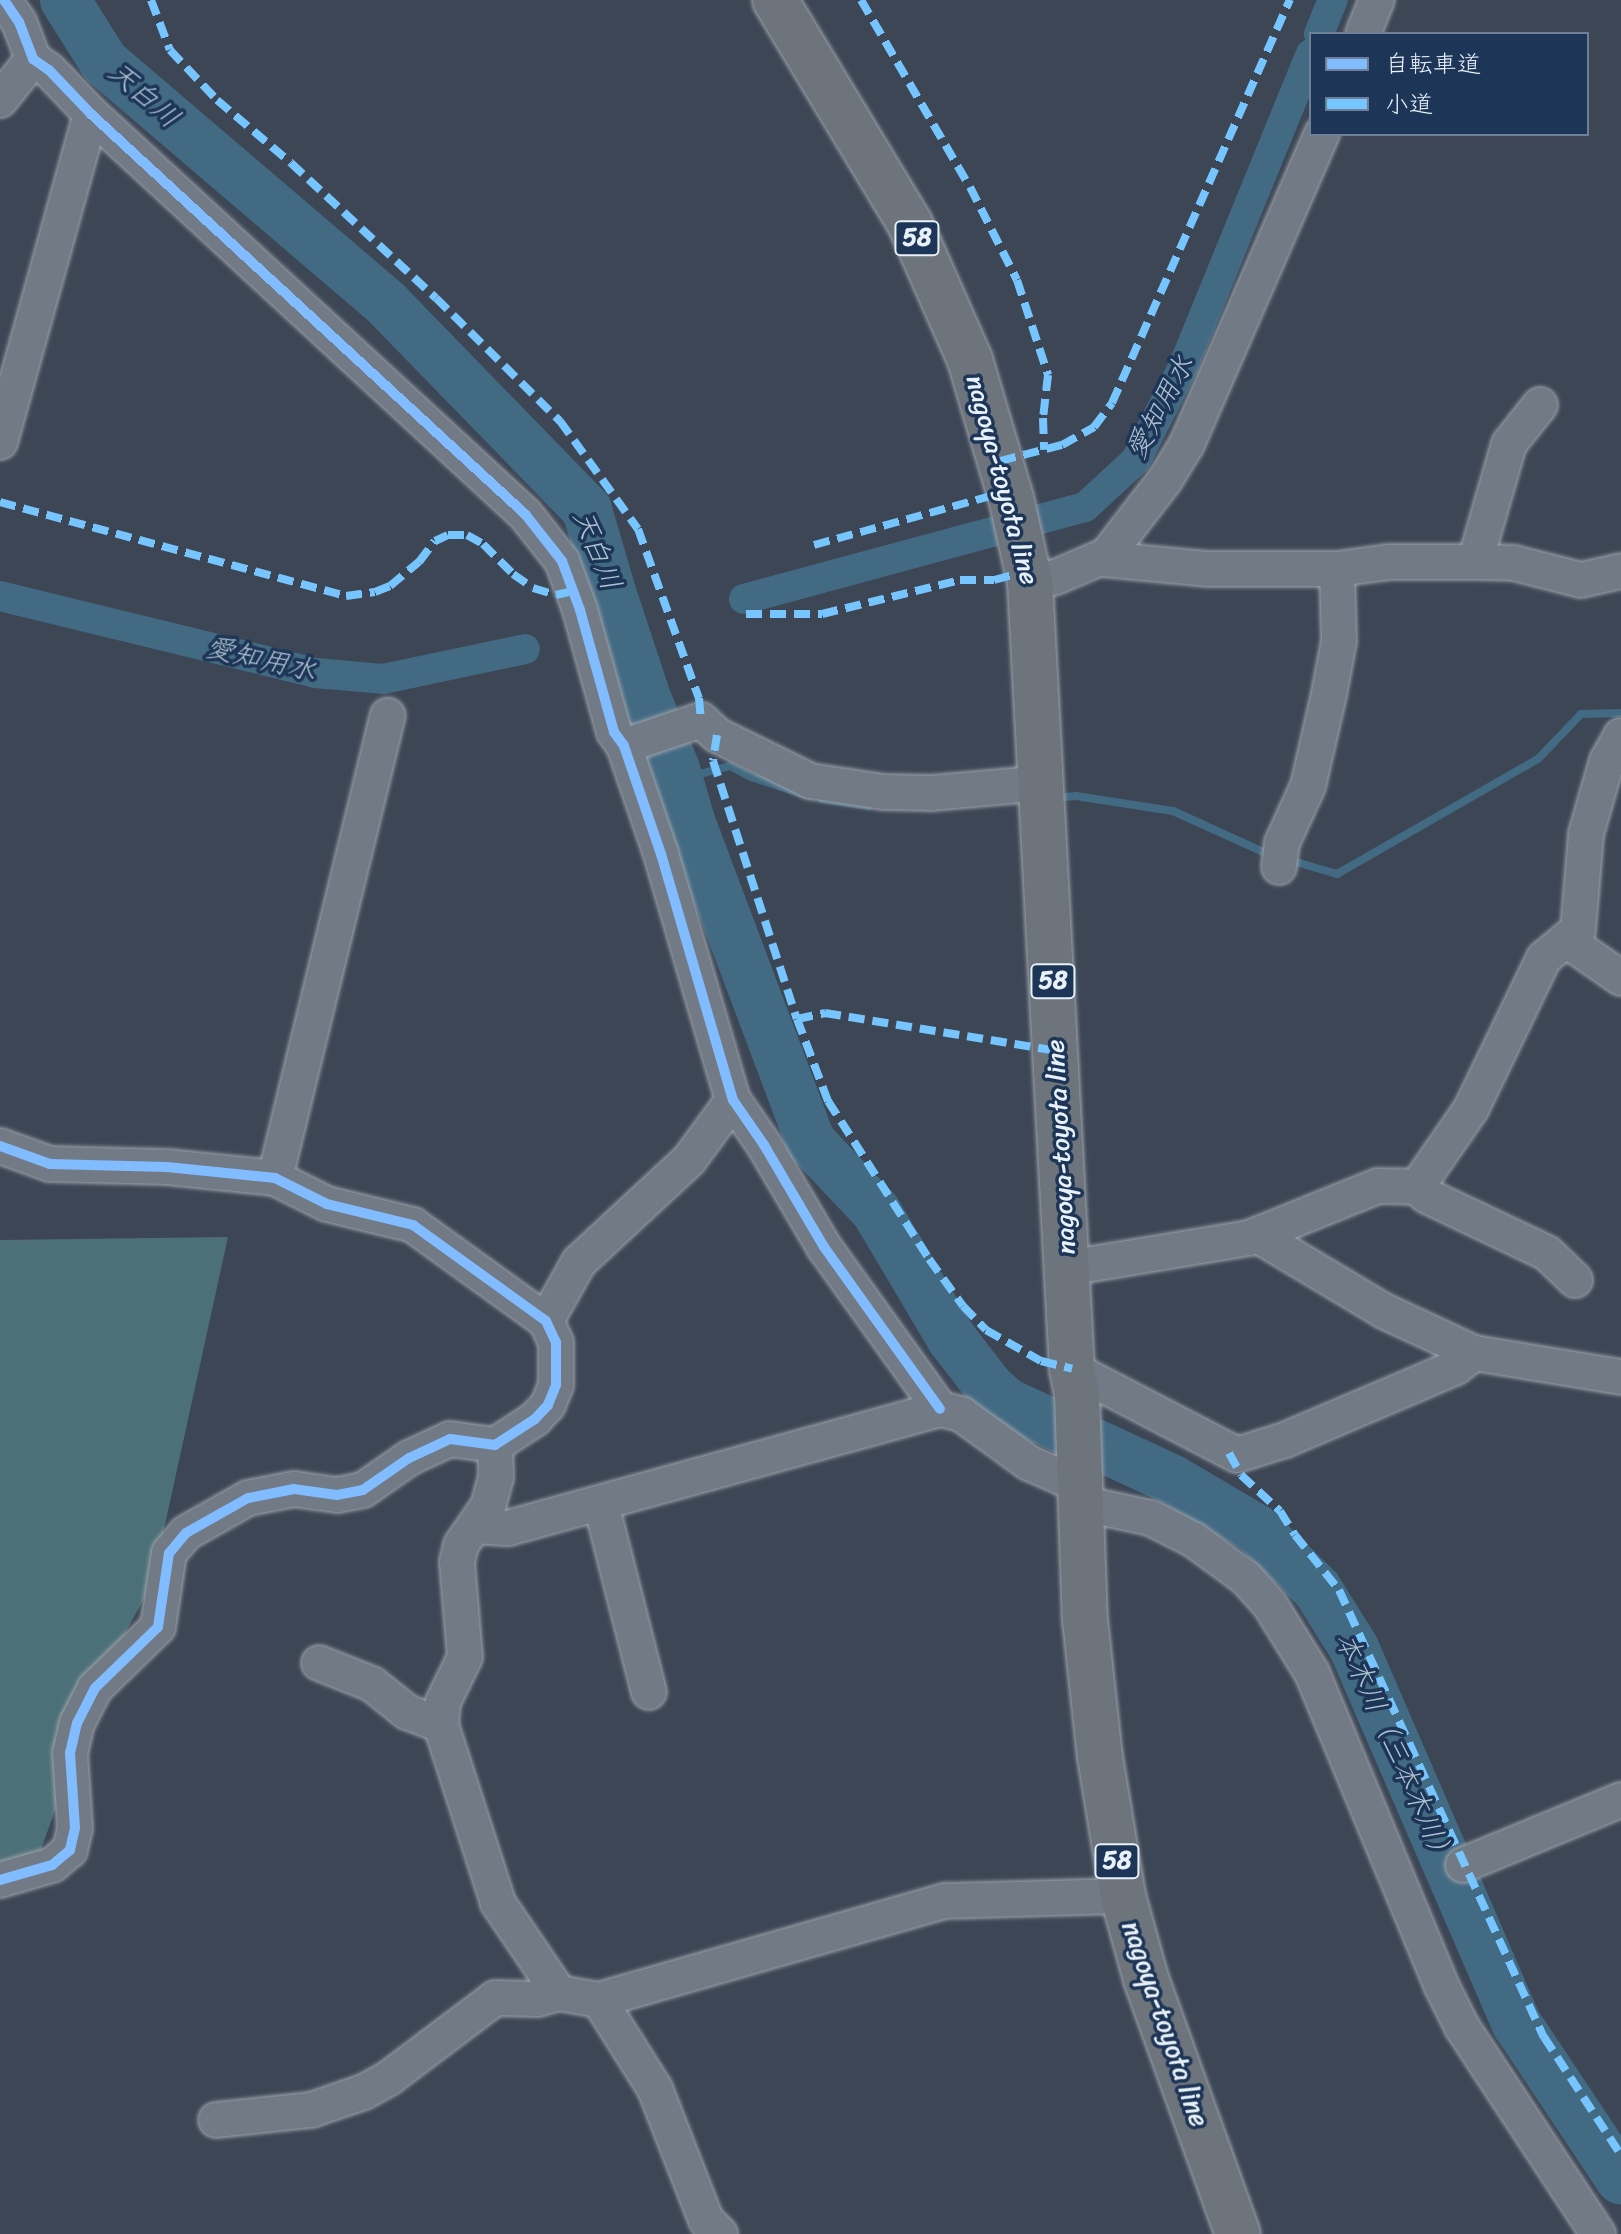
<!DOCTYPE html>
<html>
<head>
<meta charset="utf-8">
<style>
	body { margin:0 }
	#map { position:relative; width:1621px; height:2234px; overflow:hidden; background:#3d4655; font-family:Sriracha,"Klee One",sans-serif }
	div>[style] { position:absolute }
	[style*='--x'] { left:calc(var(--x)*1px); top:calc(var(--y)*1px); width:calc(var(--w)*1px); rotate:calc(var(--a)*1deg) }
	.green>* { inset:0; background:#4c7077 }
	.stream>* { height:8px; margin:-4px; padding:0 4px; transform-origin:4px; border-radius:4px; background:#426a83 }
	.canal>* { height:30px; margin:-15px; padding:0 15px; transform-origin:15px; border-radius:15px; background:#426a83 }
	.river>* { height:50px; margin:-25px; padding:0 25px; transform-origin:25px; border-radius:25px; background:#426a83 }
	.roads { filter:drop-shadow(0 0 2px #9ea4ac) drop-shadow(0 0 2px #9ea4ac) }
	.street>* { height:34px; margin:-17px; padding:0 17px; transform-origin:17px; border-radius:17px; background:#727a85 }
	.primary>* { height:44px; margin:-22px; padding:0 22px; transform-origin:22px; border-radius:22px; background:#6e747c }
	.quiet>* { height:8px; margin-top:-4px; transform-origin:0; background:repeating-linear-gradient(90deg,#76c5fe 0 16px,transparent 0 24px) }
	.cycleway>* { height:10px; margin:-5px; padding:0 5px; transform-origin:5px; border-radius:5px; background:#80bcff }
	span { translate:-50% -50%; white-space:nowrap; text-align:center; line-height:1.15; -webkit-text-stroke:7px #1d3557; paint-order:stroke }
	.shield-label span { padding:2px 6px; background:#1d3557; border:2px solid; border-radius:6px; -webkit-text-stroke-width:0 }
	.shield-label { font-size:24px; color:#e8f1f8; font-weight:700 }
	.street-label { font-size:26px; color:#e8f1f8 }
	.water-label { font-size:28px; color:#aec3d1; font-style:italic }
	.legend { position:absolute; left:1309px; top:32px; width:280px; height:104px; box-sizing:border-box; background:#1d3557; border:2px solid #6e8097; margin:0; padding:10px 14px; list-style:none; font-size:24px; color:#e8f1f8 }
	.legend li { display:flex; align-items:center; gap:16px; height:40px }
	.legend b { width:40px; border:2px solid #6e8097 }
</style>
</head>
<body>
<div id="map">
	<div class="green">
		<i style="clip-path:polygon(228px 1237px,152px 1584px,106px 1668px,34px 1869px,0 1892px,0 1240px)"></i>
	</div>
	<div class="stream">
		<i style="--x:678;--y:780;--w:54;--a:-15.1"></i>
		<i style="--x:730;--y:766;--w:24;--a:28"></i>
		<i style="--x:751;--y:777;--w:61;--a:18.1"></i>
		<i style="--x:1053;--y:798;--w:23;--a:-5"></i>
		<i style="--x:1076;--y:796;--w:98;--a:8.8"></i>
		<i style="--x:1173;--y:811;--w:109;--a:24.4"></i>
		<i style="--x:822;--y:799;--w:47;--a:8.7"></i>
		<i style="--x:1289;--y:860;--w:50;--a:16.3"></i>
		<i style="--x:1337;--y:874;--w:232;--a:-29.8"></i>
		<i style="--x:1538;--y:759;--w:62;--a:-46.3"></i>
		<i style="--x:1581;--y:714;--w:40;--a:-1.4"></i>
	</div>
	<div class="canal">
		<i style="--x:1319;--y:34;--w:37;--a:-68"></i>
		<i style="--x:0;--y:596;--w:324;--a:13.7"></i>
		<i style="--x:315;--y:673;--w:68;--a:5"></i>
		<i style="--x:383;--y:679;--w:145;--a:-11.9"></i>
		<i style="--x:744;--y:599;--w:353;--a:-15.1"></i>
		<i style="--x:1085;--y:507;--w:69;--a:-42.7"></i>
		<i style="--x:1136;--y:460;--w:104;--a:-63.2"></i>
		<i style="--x:1183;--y:367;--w:338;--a:-67.8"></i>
	</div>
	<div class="river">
		<i style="--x:65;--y:0;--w:73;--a:57.8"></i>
		<i style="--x:104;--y:62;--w:371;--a:40.5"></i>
		<i style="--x:386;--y:303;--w:289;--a:45.8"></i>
		<i style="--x:587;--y:510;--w:85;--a:73.7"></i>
		<i style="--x:611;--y:592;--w:112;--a:71.7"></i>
		<i style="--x:646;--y:698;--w:77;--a:67.8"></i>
		<i style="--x:675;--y:769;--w:54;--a:73.9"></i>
		<i style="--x:690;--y:821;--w:342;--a:69.4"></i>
		<i style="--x:810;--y:1141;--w:96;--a:46.7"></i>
		<i style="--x:876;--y:1211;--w:149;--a:59.3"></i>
		<i style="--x:952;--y:1339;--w:61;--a:52.4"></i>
		<i style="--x:989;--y:1387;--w:24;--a:42"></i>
		<i style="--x:1007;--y:1403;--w:183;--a:24.9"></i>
		<i style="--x:1173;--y:1480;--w:96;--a:30.6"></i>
		<i style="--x:1256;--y:1529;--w:86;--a:44.5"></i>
		<i style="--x:1317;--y:1589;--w:70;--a:57.9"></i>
		<i style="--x:1354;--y:1648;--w:410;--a:66.6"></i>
		<i style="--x:1517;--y:2024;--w:187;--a:56.3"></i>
	</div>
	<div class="roads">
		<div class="street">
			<i style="--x:4;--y:0;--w:27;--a:56"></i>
			<i style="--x:19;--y:22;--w:40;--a:69"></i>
			<i style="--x:33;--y:59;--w:19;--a:35"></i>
			<i style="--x:49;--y:70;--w:61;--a:46.3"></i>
			<i style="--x:91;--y:114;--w:590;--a:42.67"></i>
			<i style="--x:525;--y:514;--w:60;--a:51.8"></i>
			<i style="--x:562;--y:561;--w:52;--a:69.8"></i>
			<i style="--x:580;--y:610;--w:127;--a:74.4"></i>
			<i style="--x:614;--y:732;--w:17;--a:54"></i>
			<i style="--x:624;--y:746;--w:114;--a:71.1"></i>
			<i style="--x:661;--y:854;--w:256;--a:73.7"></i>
			<i style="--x:733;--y:1100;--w:55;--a:55.4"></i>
			<i style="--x:764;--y:1145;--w:118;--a:59.5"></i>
			<i style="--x:824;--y:1247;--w:199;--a:54.4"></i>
			<i style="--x:1363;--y:34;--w:37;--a:-68"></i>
			<i style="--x:0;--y:100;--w:53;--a:-51.2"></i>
			<i style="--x:0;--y:442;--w:340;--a:-74.5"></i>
			<i style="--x:1107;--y:555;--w:6;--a:141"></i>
			<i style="--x:1102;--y:559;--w:105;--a:5.4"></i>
			<i style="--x:1207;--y:569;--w:130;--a:0"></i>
			<i style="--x:1337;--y:569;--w:52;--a:-7.7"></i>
			<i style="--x:1389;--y:562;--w:86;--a:0"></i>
			<i style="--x:1475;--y:562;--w:39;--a:1"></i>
			<i style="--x:1514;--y:563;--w:69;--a:14.2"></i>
			<i style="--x:1581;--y:580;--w:41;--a:-12.7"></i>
			<i style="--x:1475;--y:562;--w:123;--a:-73.9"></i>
			<i style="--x:1509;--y:444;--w:50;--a:-51.5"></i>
			<i style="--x:1030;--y:582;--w:26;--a:-11"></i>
			<i style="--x:1056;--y:577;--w:56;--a:-23.3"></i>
			<i style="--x:1107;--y:555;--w:95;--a:-52.3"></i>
			<i style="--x:1165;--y:480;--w:42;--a:-58.6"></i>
			<i style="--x:1187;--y:444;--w:338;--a:-66.5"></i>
			<i style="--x:624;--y:746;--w:81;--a:-18.7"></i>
			<i style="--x:701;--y:720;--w:22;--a:43"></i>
			<i style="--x:717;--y:735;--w:104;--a:26.3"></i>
			<i style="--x:810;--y:781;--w:75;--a:8.5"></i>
			<i style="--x:884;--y:792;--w:48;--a:1.2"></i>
			<i style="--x:932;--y:793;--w:111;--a:-5.1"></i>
			<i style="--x:1279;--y:867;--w:24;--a:-83"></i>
			<i style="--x:1282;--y:843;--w:63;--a:-65.5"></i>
			<i style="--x:1308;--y:786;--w:94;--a:-77.1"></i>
			<i style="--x:1329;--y:694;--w:54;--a:-79.3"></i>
			<i style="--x:1339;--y:641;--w:72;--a:-91.6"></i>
			<i style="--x:1566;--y:940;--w:67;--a:34.6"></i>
			<i style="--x:0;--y:1146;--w:53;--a:19.8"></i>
			<i style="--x:50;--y:1164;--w:117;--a:1.5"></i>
			<i style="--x:167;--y:1167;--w:109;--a:5.8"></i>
			<i style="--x:275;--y:1178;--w:58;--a:26.6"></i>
			<i style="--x:327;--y:1204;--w:89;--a:13.7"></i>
			<i style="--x:413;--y:1225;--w:164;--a:35.8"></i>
			<i style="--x:546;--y:1321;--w:23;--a:65"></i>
			<i style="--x:556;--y:1342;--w:43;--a:90"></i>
			<i style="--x:556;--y:1385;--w:22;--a:112"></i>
			<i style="--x:548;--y:1405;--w:19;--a:133"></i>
			<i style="--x:535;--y:1419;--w:48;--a:147"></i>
			<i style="--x:495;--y:1445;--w:45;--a:-172.4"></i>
			<i style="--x:450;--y:1439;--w:45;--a:155.1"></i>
			<i style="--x:409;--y:1458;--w:56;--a:145.2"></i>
			<i style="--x:363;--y:1490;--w:26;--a:169"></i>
			<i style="--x:337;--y:1495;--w:43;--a:-172.1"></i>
			<i style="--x:294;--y:1489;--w:47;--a:168.9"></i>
			<i style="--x:248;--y:1498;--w:71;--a:150.6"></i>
			<i style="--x:186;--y:1533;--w:26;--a:130"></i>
			<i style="--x:169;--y:1553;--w:75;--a:98.5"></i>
			<i style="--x:158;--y:1627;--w:88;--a:135.9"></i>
			<i style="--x:95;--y:1688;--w:39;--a:117"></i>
			<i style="--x:77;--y:1723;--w:31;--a:103"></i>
			<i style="--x:70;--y:1753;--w:75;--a:86.2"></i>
			<i style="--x:75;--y:1828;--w:23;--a:103"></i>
			<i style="--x:70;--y:1850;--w:23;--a:140"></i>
			<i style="--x:52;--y:1865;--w:54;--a:163.9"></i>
			<i style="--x:275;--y:1178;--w:476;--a:-76.3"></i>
			<i style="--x:1417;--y:1187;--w:13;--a:42"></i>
			<i style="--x:1427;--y:1196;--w:133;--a:25.4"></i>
			<i style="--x:1547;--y:1253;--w:39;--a:44"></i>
			<i style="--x:1257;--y:1235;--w:148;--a:30.9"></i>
			<i style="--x:1384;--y:1311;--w:99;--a:25"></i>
			<i style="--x:1474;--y:1353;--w:149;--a:9.3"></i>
			<i style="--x:1068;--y:1268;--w:183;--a:-9.4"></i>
			<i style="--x:1249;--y:1238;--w:139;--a:-22"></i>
			<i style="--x:1378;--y:1186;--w:39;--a:1"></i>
			<i style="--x:1417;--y:1187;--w:95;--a:-55.3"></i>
			<i style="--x:1471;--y:1109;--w:168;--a:-64.2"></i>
			<i style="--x:1544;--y:958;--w:44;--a:-39.5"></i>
			<i style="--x:1578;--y:930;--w:96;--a:-85.2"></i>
			<i style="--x:1586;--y:834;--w:76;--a:-74"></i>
			<i style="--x:1607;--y:761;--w:29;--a:-61"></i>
			<i style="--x:546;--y:1321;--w:68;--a:-60.8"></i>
			<i style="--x:579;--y:1262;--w:150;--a:-42.8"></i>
			<i style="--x:689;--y:1160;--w:74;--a:-53.7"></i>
			<i style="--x:1072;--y:1369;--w:186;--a:27.5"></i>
			<i style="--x:1237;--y:1455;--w:50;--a:-17.4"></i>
			<i style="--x:1285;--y:1440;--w:186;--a:-23.1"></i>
			<i style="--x:1456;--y:1367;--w:23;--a:-38"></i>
			<i style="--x:495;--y:1445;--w:32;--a:88"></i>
			<i style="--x:496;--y:1477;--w:30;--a:105"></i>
			<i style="--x:488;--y:1506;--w:47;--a:124.7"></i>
			<i style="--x:461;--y:1545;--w:17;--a:103"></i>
			<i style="--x:457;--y:1562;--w:95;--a:85.2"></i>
			<i style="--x:465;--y:1657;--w:50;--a:116.1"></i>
			<i style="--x:443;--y:1702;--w:23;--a:95"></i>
			<i style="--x:441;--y:1725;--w:187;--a:72.2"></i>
			<i style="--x:498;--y:1903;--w:109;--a:55.9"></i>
			<i style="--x:1080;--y:1503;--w:73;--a:11.9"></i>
			<i style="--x:1151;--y:1518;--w:48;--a:27.1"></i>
			<i style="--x:1194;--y:1540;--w:64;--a:36.2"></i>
			<i style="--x:1246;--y:1578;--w:36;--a:48"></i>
			<i style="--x:1270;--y:1605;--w:80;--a:58.3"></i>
			<i style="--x:1312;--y:1673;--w:338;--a:67.5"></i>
			<i style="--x:1441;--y:1985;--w:47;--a:63.4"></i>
			<i style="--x:1462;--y:2027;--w:248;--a:56.7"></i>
			<i style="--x:601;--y:1504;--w:194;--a:75.7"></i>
			<i style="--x:476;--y:1526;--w:32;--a:4"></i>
			<i style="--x:508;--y:1528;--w:448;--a:-15.4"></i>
			<i style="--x:940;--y:1409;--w:22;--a:13"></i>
			<i style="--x:961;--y:1414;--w:84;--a:35.8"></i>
			<i style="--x:1029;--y:1463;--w:55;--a:23.7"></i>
			<i style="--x:319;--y:1663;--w:57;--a:21.6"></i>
			<i style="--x:372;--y:1684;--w:45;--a:38.7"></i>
			<i style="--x:407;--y:1712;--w:36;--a:21"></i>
			<i style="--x:1463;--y:1865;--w:171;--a:-22.4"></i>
			<i style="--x:599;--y:2000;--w:105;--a:57.8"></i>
			<i style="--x:655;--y:2089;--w:141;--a:68.7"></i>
			<i style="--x:706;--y:2220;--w:20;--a:45"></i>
			<i style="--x:216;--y:2120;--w:96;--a:-6"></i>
			<i style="--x:311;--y:2110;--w:56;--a:-18.8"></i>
			<i style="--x:364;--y:2092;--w:29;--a:-29"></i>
			<i style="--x:389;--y:2078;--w:133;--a:-37"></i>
			<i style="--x:495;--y:1998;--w:43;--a:1.3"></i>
			<i style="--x:538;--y:1999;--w:22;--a:-16"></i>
			<i style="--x:559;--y:1993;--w:41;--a:9.9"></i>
			<i style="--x:599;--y:2000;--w:360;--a:-16"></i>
			<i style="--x:945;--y:1901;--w:178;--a:-1.6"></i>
		</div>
		<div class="primary">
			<i style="--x:775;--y:0;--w:262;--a:58.9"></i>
			<i style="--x:910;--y:224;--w:149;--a:66.2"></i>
			<i style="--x:970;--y:360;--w:144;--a:73.5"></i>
			<i style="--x:1011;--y:498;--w:86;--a:77.3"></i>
			<i style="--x:1030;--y:582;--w:788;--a:86.95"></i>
			<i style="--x:1072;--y:1369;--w:26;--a:79"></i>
			<i style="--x:1077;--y:1395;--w:225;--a:88"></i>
			<i style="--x:1085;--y:1620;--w:138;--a:83.8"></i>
			<i style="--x:1100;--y:1757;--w:141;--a:80.6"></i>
			<i style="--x:1123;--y:1896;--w:86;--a:74.5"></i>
			<i style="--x:1146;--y:1979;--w:271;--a:70.2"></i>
		</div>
	</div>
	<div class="quiet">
		<i style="--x:151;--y:0;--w:53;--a:69.2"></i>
		<i style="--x:170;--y:50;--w:69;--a:46.8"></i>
		<i style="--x:217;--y:100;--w:97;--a:40.4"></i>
		<i style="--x:291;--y:163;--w:198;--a:43"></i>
		<i style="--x:436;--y:298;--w:175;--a:44.8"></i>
		<i style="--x:560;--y:421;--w:133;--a:54.2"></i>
		<i style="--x:638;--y:529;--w:180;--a:70.2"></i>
		<i style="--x:699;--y:698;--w:22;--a:85"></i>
		<i style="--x:861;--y:0;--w:216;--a:59.8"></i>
		<i style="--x:970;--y:187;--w:104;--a:63.2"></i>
		<i style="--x:1017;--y:280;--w:100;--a:71.9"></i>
		<i style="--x:1048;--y:375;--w:43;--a:96.6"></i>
		<i style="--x:1043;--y:418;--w:32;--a:88"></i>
		<i style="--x:1000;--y:461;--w:64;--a:-14.5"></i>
		<i style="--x:1062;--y:445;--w:37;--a:-29"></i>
		<i style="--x:1094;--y:427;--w:30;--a:-53"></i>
		<i style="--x:1112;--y:403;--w:441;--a:-66.2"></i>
		<i style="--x:0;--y:502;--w:359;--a:15.2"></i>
		<i style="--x:346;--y:596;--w:29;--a:-8"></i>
		<i style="--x:375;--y:592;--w:16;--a:-22"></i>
		<i style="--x:390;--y:586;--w:38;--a:-40"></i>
		<i style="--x:419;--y:562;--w:26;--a:-53"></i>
		<i style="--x:435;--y:541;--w:14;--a:-25"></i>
		<i style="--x:448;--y:535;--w:19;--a:0"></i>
		<i style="--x:467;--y:535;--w:18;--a:29"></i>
		<i style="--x:483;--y:544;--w:42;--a:45"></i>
		<i style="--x:513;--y:574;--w:24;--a:35"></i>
		<i style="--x:533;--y:588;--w:24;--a:17"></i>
		<i style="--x:556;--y:595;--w:18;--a:-13"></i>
		<i style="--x:814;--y:545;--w:202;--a:-15.5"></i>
		<i style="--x:746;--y:614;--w:76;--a:0"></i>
		<i style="--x:822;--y:614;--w:142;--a:-13.8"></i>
		<i style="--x:960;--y:580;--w:34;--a:0"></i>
		<i style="--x:994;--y:580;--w:35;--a:-15"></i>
		<i style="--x:717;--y:735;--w:26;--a:99"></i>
		<i style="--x:713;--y:761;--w:271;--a:72"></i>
		<i style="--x:797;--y:1019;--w:88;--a:69.3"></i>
		<i style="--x:828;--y:1101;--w:188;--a:57.4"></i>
		<i style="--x:929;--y:1259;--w:58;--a:54.1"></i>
		<i style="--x:963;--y:1306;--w:33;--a:46"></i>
		<i style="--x:986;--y:1330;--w:63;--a:29.4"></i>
		<i style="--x:1041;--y:1361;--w:32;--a:14"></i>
		<i style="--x:797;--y:1019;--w:29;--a:-12"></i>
		<i style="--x:825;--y:1013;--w:234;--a:9.3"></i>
		<i style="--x:1229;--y:1453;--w:25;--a:61"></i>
		<i style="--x:1241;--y:1475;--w:53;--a:42.7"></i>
		<i style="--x:1280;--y:1511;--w:28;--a:58"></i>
		<i style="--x:1295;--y:1535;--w:70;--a:51.3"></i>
		<i style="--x:1339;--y:1590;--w:492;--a:65.4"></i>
		<i style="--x:1544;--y:2037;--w:141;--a:56.9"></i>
	</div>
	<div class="cycleway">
		<i style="--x:4;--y:0;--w:27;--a:56"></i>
		<i style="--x:19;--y:22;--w:40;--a:69"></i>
		<i style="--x:33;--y:59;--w:19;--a:35"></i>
		<i style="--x:49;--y:70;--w:61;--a:46.3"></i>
		<i style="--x:91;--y:114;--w:590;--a:42.67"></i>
		<i style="--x:525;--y:514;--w:60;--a:51.8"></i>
		<i style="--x:562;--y:561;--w:52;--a:69.8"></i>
		<i style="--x:580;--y:610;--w:127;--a:74.4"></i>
		<i style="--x:614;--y:732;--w:17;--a:54"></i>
		<i style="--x:624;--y:746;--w:114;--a:71.1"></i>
		<i style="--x:661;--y:854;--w:256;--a:73.7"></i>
		<i style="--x:733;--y:1100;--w:55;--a:55.4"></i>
		<i style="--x:764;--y:1145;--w:118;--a:59.5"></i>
		<i style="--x:824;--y:1247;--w:199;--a:54.4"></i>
		<i style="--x:0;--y:1146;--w:53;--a:19.8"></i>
		<i style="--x:50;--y:1164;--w:117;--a:1.5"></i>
		<i style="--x:167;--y:1167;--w:109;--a:5.8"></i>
		<i style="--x:275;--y:1178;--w:58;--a:26.6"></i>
		<i style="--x:327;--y:1204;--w:89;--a:13.7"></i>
		<i style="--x:413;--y:1225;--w:164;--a:35.8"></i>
		<i style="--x:546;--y:1321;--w:23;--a:65"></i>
		<i style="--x:556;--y:1342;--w:43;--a:90"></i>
		<i style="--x:556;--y:1385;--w:22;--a:112"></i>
		<i style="--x:548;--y:1405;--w:19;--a:133"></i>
		<i style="--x:535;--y:1419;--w:48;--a:147"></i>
		<i style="--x:495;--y:1445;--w:45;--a:-172.4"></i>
		<i style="--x:450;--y:1439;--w:45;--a:155.1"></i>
		<i style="--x:409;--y:1458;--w:56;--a:145.2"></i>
		<i style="--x:363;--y:1490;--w:26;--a:169"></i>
		<i style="--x:337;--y:1495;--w:43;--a:-172.1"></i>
		<i style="--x:294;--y:1489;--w:47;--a:168.9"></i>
		<i style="--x:248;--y:1498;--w:71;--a:150.6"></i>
		<i style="--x:186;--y:1533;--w:26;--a:130"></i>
		<i style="--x:169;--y:1553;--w:75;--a:98.5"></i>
		<i style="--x:158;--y:1627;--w:88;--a:135.9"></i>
		<i style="--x:95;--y:1688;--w:39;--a:117"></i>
		<i style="--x:77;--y:1723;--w:31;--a:103"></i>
		<i style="--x:70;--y:1753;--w:75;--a:86.2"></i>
		<i style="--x:75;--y:1828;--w:23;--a:103"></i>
		<i style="--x:70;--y:1850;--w:23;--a:140"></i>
		<i style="--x:52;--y:1865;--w:54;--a:163.9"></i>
	</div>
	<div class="shield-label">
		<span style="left:917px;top:238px">58</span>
		<span style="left:1053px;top:981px">58</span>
		<span style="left:1117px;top:1861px">58</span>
	</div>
	<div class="street-label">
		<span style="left:1002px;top:480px;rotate:75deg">nagoya-toyota line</span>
		<span style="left:1061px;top:1147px;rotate:-93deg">nagoya-toyota line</span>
		<span style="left:1165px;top:2024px;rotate:71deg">nagoya-toyota line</span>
	</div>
	<div class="water-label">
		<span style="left:144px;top:95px;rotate:41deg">天白川</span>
		<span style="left:1160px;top:407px;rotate:-62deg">愛知用水</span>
		<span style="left:597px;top:550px;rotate:68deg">天白川</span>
		<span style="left:261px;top:659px;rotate:13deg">愛知用水</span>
		<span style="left:1395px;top:1749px;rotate:66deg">本木川（三本木川）</span>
	</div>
	<ul class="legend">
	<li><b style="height:10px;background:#80bcff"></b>自転車道</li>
	<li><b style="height:10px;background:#76c5fe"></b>小道</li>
	</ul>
</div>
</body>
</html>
